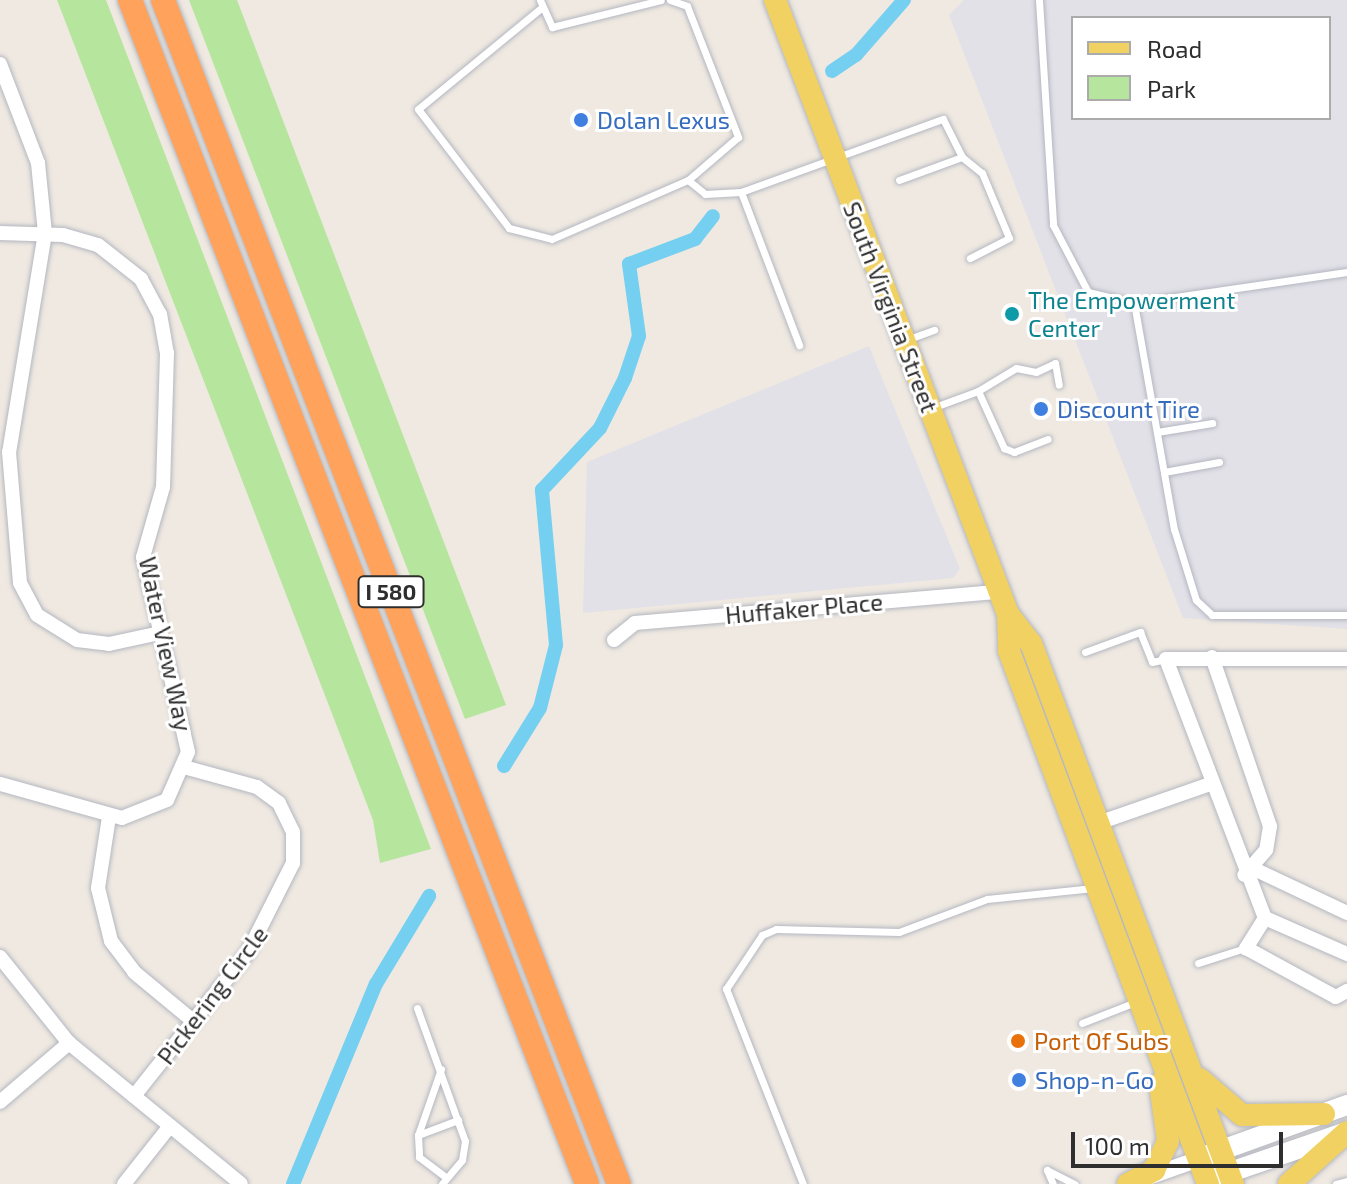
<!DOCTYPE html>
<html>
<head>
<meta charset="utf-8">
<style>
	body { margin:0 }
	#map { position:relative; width:1347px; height:1184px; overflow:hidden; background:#efe9e1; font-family:"Exo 2",sans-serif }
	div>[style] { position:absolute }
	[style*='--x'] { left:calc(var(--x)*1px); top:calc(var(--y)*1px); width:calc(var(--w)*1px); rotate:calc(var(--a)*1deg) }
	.industrial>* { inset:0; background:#e3e1e8 }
	.green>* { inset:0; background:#b6e59e }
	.canal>* { height:14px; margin:-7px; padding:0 7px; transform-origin:7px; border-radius:7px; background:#75cff0 }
	.roads { filter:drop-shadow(0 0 2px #b4b7c1) drop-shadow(0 0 2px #b4b7c1) }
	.service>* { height:7px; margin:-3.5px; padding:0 3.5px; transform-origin:3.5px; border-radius:3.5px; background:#fff }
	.minor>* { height:14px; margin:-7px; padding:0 7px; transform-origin:7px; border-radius:7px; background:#fff }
	.tertiary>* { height:16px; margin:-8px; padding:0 8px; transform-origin:8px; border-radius:8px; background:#fff }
	.secondary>* { height:20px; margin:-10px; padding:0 10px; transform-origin:10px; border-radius:10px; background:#fff }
	.primary>* { height:22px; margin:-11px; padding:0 11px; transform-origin:11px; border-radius:11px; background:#f2d163 }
	.motorway>* { height:24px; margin:-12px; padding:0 12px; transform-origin:12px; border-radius:12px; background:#ffa35c }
	.dots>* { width:22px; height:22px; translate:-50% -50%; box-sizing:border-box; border:4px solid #fff; border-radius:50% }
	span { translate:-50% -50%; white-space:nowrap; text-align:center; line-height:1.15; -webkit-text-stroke:6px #fff; paint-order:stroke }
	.shield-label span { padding:2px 6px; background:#fff; border:2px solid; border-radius:6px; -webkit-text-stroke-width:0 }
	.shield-label { font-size:22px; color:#2e2e2e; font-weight:700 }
	.shop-label { font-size:24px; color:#366cbe }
	.left { translate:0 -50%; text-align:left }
	.culture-label { font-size:24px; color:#0d838f }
	.street-label { font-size:24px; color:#2e2e2e }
	.food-label { font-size:24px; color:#c56008 }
	.legend { position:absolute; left:1071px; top:16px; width:260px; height:104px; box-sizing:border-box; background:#fff; border:2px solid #ababab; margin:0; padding:10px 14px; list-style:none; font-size:24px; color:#2e2e2e }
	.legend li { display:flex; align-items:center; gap:16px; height:40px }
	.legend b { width:40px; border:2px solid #ababab }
	.scale { position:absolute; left:1071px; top:1132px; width:212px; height:36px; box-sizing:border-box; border:4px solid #2e2e2e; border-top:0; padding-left:10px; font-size:24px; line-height:28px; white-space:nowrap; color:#2e2e2e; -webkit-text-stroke:6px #fff; paint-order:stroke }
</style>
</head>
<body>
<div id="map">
	<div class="industrial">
		<i style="clip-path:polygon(evenodd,964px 0,1347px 0,1347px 629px,1183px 618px,949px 15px,964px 0,1073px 18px,1329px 18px,1329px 118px,1073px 118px,1073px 18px)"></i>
		<i style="clip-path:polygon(869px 346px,960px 569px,953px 578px,583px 613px,587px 462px)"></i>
	</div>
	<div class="green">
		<i style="clip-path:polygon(57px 0,106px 0,431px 849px,380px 863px,373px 820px)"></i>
		<i style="clip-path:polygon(189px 0,237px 0,506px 705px,465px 719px)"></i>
	</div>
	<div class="canal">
		<i style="--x:832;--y:71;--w:29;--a:-34"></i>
		<i style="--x:856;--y:55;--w:73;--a:-48.9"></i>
		<i style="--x:504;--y:766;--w:68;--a:-58.2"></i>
		<i style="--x:540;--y:708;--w:65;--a:-75.7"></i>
		<i style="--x:556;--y:645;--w:156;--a:-95.2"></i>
		<i style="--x:542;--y:490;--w:85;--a:-46.9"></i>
		<i style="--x:600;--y:428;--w:56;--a:-63.4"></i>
		<i style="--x:625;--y:378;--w:44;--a:-71.6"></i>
		<i style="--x:639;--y:336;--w:73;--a:-97.9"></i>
		<i style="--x:629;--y:264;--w:71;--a:-20.7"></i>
		<i style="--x:695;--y:239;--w:29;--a:-52"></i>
		<i style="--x:293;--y:1184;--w:217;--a:-67.5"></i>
		<i style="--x:376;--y:984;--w:103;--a:-58.9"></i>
	</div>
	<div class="roads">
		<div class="service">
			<i style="--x:540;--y:0;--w:30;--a:66"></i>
			<i style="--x:552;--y:27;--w:112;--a:-13.9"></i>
			<i style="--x:670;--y:0;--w:18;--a:19"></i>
			<i style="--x:687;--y:6;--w:141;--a:68.7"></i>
			<i style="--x:738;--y:137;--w:66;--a:139.3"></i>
			<i style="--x:688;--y:180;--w:22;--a:39"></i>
			<i style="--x:705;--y:194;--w:36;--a:-3"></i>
			<i style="--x:741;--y:192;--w:215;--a:-19.9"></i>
			<i style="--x:943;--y:119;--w:42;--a:63.4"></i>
			<i style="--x:962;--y:157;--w:26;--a:39"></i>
			<i style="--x:982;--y:173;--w:70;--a:67.4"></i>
			<i style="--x:1009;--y:238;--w:44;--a:152.9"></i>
			<i style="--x:1039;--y:0;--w:225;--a:86.4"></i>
			<i style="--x:1053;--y:225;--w:76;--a:62.4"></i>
			<i style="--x:1088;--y:292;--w:47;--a:13.4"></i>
			<i style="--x:1134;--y:303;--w:215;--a:-8.3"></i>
			<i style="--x:541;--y:8;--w:159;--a:140.6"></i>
			<i style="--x:418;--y:109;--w:150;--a:52.6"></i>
			<i style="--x:509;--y:228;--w:44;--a:14.3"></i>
			<i style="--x:552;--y:239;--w:148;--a:-23.5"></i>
			<i style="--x:899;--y:180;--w:67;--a:-20.1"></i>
			<i style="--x:741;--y:192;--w:164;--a:69.2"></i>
			<i style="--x:1134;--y:303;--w:230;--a:80"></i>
			<i style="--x:1174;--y:529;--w:74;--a:72.8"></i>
			<i style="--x:1196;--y:600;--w:22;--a:43"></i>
			<i style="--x:1212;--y:615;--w:135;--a:0"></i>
			<i style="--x:906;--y:340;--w:30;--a:-20"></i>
			<i style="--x:978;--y:391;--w:44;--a:-31.2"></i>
			<i style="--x:1016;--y:368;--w:20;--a:11"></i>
			<i style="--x:1036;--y:372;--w:21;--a:-25"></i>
			<i style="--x:1055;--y:363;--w:22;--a:80"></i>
			<i style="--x:932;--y:408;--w:49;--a:-20.3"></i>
			<i style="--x:978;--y:391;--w:63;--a:65.5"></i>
			<i style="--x:1004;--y:448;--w:11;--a:22"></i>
			<i style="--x:1014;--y:452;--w:36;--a:-21"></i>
			<i style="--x:1157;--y:432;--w:56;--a:-9.3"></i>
			<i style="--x:1164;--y:472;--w:56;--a:-10.3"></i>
			<i style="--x:1085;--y:652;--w:59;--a:-20"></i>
			<i style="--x:1140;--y:632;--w:32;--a:68"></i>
			<i style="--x:1152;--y:662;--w:14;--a:-12"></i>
			<i style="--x:1198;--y:963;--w:49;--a:-17.7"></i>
			<i style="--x:417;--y:1008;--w:141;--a:70.2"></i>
			<i style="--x:465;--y:1141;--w:19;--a:99"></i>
			<i style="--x:462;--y:1160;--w:31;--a:130"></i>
			<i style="--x:1082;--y:1023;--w:60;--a:-21.4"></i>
			<i style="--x:441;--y:1069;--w:70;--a:109.2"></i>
			<i style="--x:418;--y:1135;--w:22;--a:87"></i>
			<i style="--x:419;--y:1157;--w:31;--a:37"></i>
			<i style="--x:418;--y:1135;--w:43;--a:-20.6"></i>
			<i style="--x:1047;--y:1170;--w:31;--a:27"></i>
			<i style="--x:1047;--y:1170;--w:15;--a:67"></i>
			<i style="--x:803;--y:1184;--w:210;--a:-111.5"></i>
			<i style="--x:726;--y:989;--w:65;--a:-56.3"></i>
			<i style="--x:762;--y:935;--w:15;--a:-23"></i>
			<i style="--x:776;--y:929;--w:123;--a:1.4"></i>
			<i style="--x:899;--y:932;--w:94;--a:-20.6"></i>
			<i style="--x:987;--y:899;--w:107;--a:-5.9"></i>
			<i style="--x:1336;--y:1184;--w:11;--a:-15"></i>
		</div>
		<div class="minor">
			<i style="--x:0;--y:64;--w:106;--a:69"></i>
			<i style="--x:38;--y:163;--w:70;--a:84.3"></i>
			<i style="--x:45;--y:233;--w:222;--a:99.3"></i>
			<i style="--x:9;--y:452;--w:131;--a:85.2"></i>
			<i style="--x:20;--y:583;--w:36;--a:62"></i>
			<i style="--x:37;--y:615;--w:47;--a:32"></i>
			<i style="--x:77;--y:640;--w:32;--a:7"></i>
			<i style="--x:109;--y:644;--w:52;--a:-12.2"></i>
			<i style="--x:0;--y:233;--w:63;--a:1.8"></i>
			<i style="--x:63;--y:235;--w:36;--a:16"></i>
			<i style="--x:98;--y:245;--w:55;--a:38.3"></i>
			<i style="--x:141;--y:279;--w:40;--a:62"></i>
			<i style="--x:160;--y:314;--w:40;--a:80"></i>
			<i style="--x:167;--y:353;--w:134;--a:91.7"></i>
			<i style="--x:163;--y:487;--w:73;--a:105.9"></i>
			<i style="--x:143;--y:557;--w:200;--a:77"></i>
			<i style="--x:188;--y:752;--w:52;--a:113.6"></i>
			<i style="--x:167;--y:800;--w:48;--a:158.2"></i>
			<i style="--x:122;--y:818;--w:127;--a:-164.4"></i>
			<i style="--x:614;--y:640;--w:27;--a:-39"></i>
			<i style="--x:635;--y:623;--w:365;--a:-4.9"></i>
			<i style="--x:1212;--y:657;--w:179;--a:71.1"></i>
			<i style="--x:1270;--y:826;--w:24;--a:99"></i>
			<i style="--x:1266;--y:850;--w:33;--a:131"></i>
			<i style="--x:1347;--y:659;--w:181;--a:180"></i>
			<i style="--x:1166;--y:659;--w:277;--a:69.1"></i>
			<i style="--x:1265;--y:918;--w:90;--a:23.7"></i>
			<i style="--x:109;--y:817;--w:72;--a:98.8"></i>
			<i style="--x:98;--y:888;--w:55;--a:76.2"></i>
			<i style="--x:111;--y:941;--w:39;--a:53"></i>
			<i style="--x:134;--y:972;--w:77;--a:39.7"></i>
			<i style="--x:1098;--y:823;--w:119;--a:-19.2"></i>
			<i style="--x:1252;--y:868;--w:105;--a:25.3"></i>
			<i style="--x:1265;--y:918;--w:36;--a:122"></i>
			<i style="--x:1246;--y:948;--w:102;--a:28.6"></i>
			<i style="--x:1336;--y:997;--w:13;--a:-29"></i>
			<i style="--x:0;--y:957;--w:110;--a:51.3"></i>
			<i style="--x:69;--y:1043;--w:222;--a:39.3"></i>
			<i style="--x:134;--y:1096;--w:184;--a:-51.6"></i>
			<i style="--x:248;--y:952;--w:100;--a:-63.2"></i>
			<i style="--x:293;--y:863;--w:31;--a:-90"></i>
			<i style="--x:293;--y:832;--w:32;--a:-116"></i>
			<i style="--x:279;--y:803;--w:27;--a:-144"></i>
			<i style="--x:257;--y:787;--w:73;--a:-164.8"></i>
			<i style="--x:0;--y:1102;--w:91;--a:-40.5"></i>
			<i style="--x:124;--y:1184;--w:74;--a:-51.6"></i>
		</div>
		<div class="tertiary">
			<i style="--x:1148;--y:1177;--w:54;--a:-19.4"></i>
		</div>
		<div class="secondary">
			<i style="--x:1208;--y:1155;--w:148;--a:-19.8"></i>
			<i style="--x:1219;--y:1176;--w:132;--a:-19"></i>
		</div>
		<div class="primary">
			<i style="--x:775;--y:0;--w:657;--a:69.22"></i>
			<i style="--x:1008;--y:614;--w:37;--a:88"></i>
			<i style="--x:1009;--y:651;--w:569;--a:69.53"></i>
			<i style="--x:1008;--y:614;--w:37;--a:52"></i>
			<i style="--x:1031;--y:643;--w:577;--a:69.53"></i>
			<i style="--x:1200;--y:1079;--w:55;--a:40.6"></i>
			<i style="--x:1242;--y:1115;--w:82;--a:-0.7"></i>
			<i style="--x:1128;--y:1184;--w:30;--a:-28"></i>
			<i style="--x:1154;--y:1170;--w:32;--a:-64"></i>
			<i style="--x:1168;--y:1141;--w:58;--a:-98"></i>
			<i style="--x:1289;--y:1184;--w:78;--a:-41.9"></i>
		</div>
		<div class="motorway">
			<i style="--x:130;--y:0;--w:1269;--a:68.89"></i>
			<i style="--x:163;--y:0;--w:1269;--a:68.94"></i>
		</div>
	</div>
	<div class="dots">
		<i style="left:581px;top:120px;background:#3f7fe0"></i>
		<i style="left:1012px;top:314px;background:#0f9aa8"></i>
		<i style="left:1041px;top:409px;background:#3f7fe0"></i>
		<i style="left:1018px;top:1041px;background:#e8710a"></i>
		<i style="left:1019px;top:1080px;background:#3f7fe0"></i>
	</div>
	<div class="shield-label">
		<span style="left:391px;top:592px">I 580</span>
	</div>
	<div class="shop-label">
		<span class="left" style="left:597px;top:120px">Dolan Lexus</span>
		<span class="left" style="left:1057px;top:409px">Discount Tire</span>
		<span class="left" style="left:1035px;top:1080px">Shop-n-Go</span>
	</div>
	<div class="culture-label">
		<span class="left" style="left:1028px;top:314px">The Empowerment<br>Center</span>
	</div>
	<div class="street-label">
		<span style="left:891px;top:307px;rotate:69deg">South Virginia Street</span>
		<span style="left:804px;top:608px;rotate:-5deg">Huffaker Place</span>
		<span style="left:166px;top:644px;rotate:78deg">Water View Way</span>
		<span style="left:212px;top:995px;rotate:-53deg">Pickering Circle</span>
	</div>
	<div class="food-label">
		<span class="left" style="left:1034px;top:1041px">Port Of Subs</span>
	</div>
	<ul class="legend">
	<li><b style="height:10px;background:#f2d163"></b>Road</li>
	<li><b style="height:22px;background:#b6e59e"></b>Park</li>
	</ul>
	<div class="scale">100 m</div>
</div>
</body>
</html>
